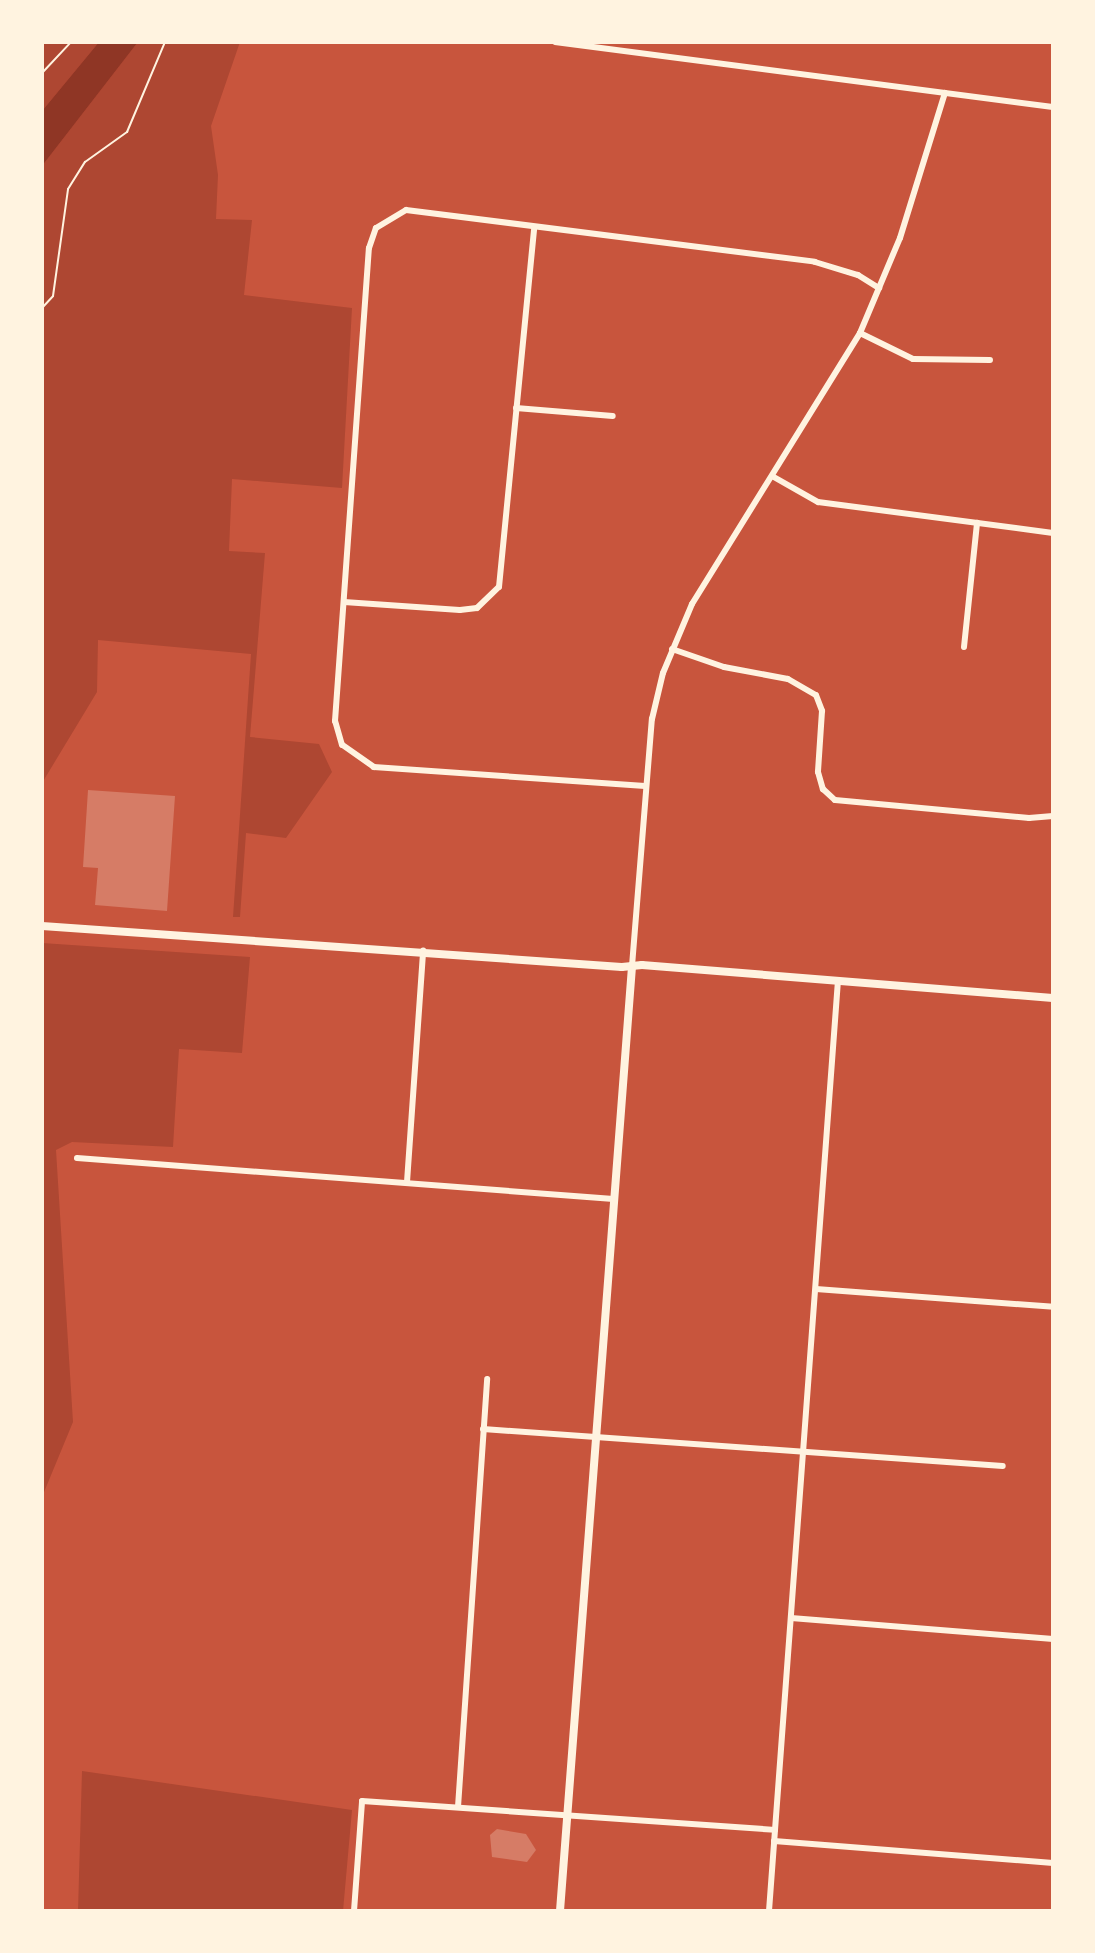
<!DOCTYPE html>
<html>
<head>
<meta charset="utf-8">
<style>
	body { margin:0 }
	#map { position:relative; width:1095px; height:1953px; overflow:hidden; background:#c8553d; font-family:Rubik,sans-serif }
	div>[style] { position:absolute }
	[style*='--x'] { left:calc(var(--x)*1px); top:calc(var(--y)*1px); width:calc(var(--w)*1px); rotate:calc(var(--a)*1deg) }
	.green>* { inset:0; background:#ae4732 }
	.water>* { inset:0; background:#8f3625 }
	.building>* { inset:0; background:#d67c66 }
	.path>* { height:2px; margin:-1px; padding:0 1px; transform-origin:1px; border-radius:1px; background:#fff3e0 }
	.minor>* { height:6px; margin:-3px; padding:0 3px; transform-origin:3px; border-radius:3px; background:#fff3e0 }
	.tertiary>* { height:8px; margin:-4px; padding:0 4px; transform-origin:4px; border-radius:4px; background:#fff3e0 }
	span { translate:-50% -50%; white-space:nowrap; text-align:center; line-height:1.15; -webkit-text-stroke:8px #fff3e0; paint-order:stroke }
	.frame { position:absolute; inset:0; border:44px solid #fff3e0; pointer-events:none }
</style>
</head>
<body>
<div id="map">
	<div class="green">
		<i style="clip-path:polygon(42px 42px,99px 42px,42px 111px)"></i>
		<i style="clip-path:polygon(138px 42px,240px 42px,211px 126px,218px 175px,216px 219px,252px 220px,244px 295px,352px 308px,342px 488px,232px 479px,229px 551px,265px 553px,250px 737px,319px 744px,332px 772px,286px 838px,246px 833px,240px 917px,233px 917px,251px 654px,98px 640px,97px 692px,42px 783px,42px 166px)"></i>
		<i style="clip-path:polygon(42px 943px,250px 957px,242px 1053px,179px 1049px,173px 1147px,72px 1142px,56px 1150px,73px 1422px,42px 1497px)"></i>
		<i style="clip-path:polygon(82px 1771px,352px 1810px,343px 1911px,78px 1911px)"></i>
	</div>
	<div class="water">
		<i style="clip-path:polygon(99px 42px,138px 42px,42px 166px,42px 111px)"></i>
	</div>
	<div class="building">
		<i style="clip-path:polygon(88px 790px,175px 796px,167px 911px,95px 905px,98px 868px,83px 867px)"></i>
		<i style="clip-path:polygon(497px 1829px,526px 1834px,536px 1850px,527px 1862px,492px 1857px,490px 1835px)"></i>
	</div>
	<div class="path">
		<i style="--x:42;--y:73;--w:42;--a:-46.9"></i>
		<i style="--x:42;--y:308;--w:16;--a:-47"></i>
		<i style="--x:53;--y:296;--w:108;--a:-82"></i>
		<i style="--x:68;--y:189;--w:32;--a:-58"></i>
		<i style="--x:85;--y:162;--w:52;--a:-35.5"></i>
		<i style="--x:127;--y:132;--w:98;--a:-67.1"></i>
	</div>
	<div class="minor">
		<i style="--x:555;--y:42;--w:502;--a:7.44"></i>
		<i style="--x:860;--y:333;--w:59;--a:26.1"></i>
		<i style="--x:913;--y:359;--w:77;--a:0.7"></i>
		<i style="--x:516;--y:408;--w:97;--a:4.7"></i>
		<i style="--x:772;--y:476;--w:53;--a:29.5"></i>
		<i style="--x:818;--y:502;--w:237;--a:7.5"></i>
		<i style="--x:344;--y:602;--w:116;--a:3.9"></i>
		<i style="--x:460;--y:610;--w:17;--a:-7"></i>
		<i style="--x:477;--y:608;--w:30;--a:-44"></i>
		<i style="--x:499;--y:587;--w:359;--a:-84.4"></i>
		<i style="--x:964;--y:647;--w:125;--a:-84"></i>
		<i style="--x:672;--y:649;--w:55;--a:19.1"></i>
		<i style="--x:724;--y:667;--w:65;--a:10.6"></i>
		<i style="--x:788;--y:679;--w:32;--a:30"></i>
		<i style="--x:816;--y:695;--w:17;--a:69"></i>
		<i style="--x:822;--y:711;--w:61;--a:93.8"></i>
		<i style="--x:818;--y:772;--w:18;--a:74"></i>
		<i style="--x:823;--y:789;--w:16;--a:43"></i>
		<i style="--x:835;--y:800;--w:195;--a:5.3"></i>
		<i style="--x:1029;--y:818;--w:24;--a:-5"></i>
		<i style="--x:645;--y:786;--w:272;--a:-176"></i>
		<i style="--x:374;--y:767;--w:39;--a:-145"></i>
		<i style="--x:342;--y:745;--w:25;--a:-106"></i>
		<i style="--x:335;--y:721;--w:474;--a:-85.9"></i>
		<i style="--x:369;--y:248;--w:21;--a:-71"></i>
		<i style="--x:376;--y:228;--w:35;--a:-31"></i>
		<i style="--x:406;--y:210;--w:412;--a:7.2"></i>
		<i style="--x:815;--y:262;--w:45;--a:16.8"></i>
		<i style="--x:858;--y:275;--w:25;--a:32"></i>
		<i style="--x:632;--y:966;--w:248;--a:-85.4"></i>
		<i style="--x:652;--y:719;--w:47;--a:-76.6"></i>
		<i style="--x:663;--y:673;--w:75;--a:-67.2"></i>
		<i style="--x:692;--y:604;--w:319;--a:-58.2"></i>
		<i style="--x:860;--y:333;--w:103;--a:-67.2"></i>
		<i style="--x:900;--y:238;--w:152;--a:-72.8"></i>
		<i style="--x:77;--y:1158;--w:538;--a:4.37"></i>
		<i style="--x:407;--y:1182;--w:232;--a:-86"></i>
		<i style="--x:816;--y:1289;--w:238;--a:4.3"></i>
		<i style="--x:483;--y:1429;--w:521;--a:4.07"></i>
		<i style="--x:791;--y:1618;--w:263;--a:4.6"></i>
		<i style="--x:458;--y:1807;--w:429;--a:-86.1"></i>
		<i style="--x:774;--y:1841;--w:280;--a:4.5"></i>
		<i style="--x:354;--y:1911;--w:110;--a:-85.8"></i>
		<i style="--x:362;--y:1801;--w:414;--a:4"></i>
		<i style="--x:769;--y:1911;--w:933;--a:-85.76"></i>
	</div>
	<div class="tertiary">
		<i style="--x:42;--y:926;--w:581;--a:4.04"></i>
		<i style="--x:622;--y:967;--w:20;--a:-6"></i>
		<i style="--x:642;--y:965;--w:412;--a:4.6"></i>
		<i style="--x:560;--y:1911;--w:948;--a:-85.64"></i>
	</div>
	<div class="frame"></div>
</div>
</body>
</html>
